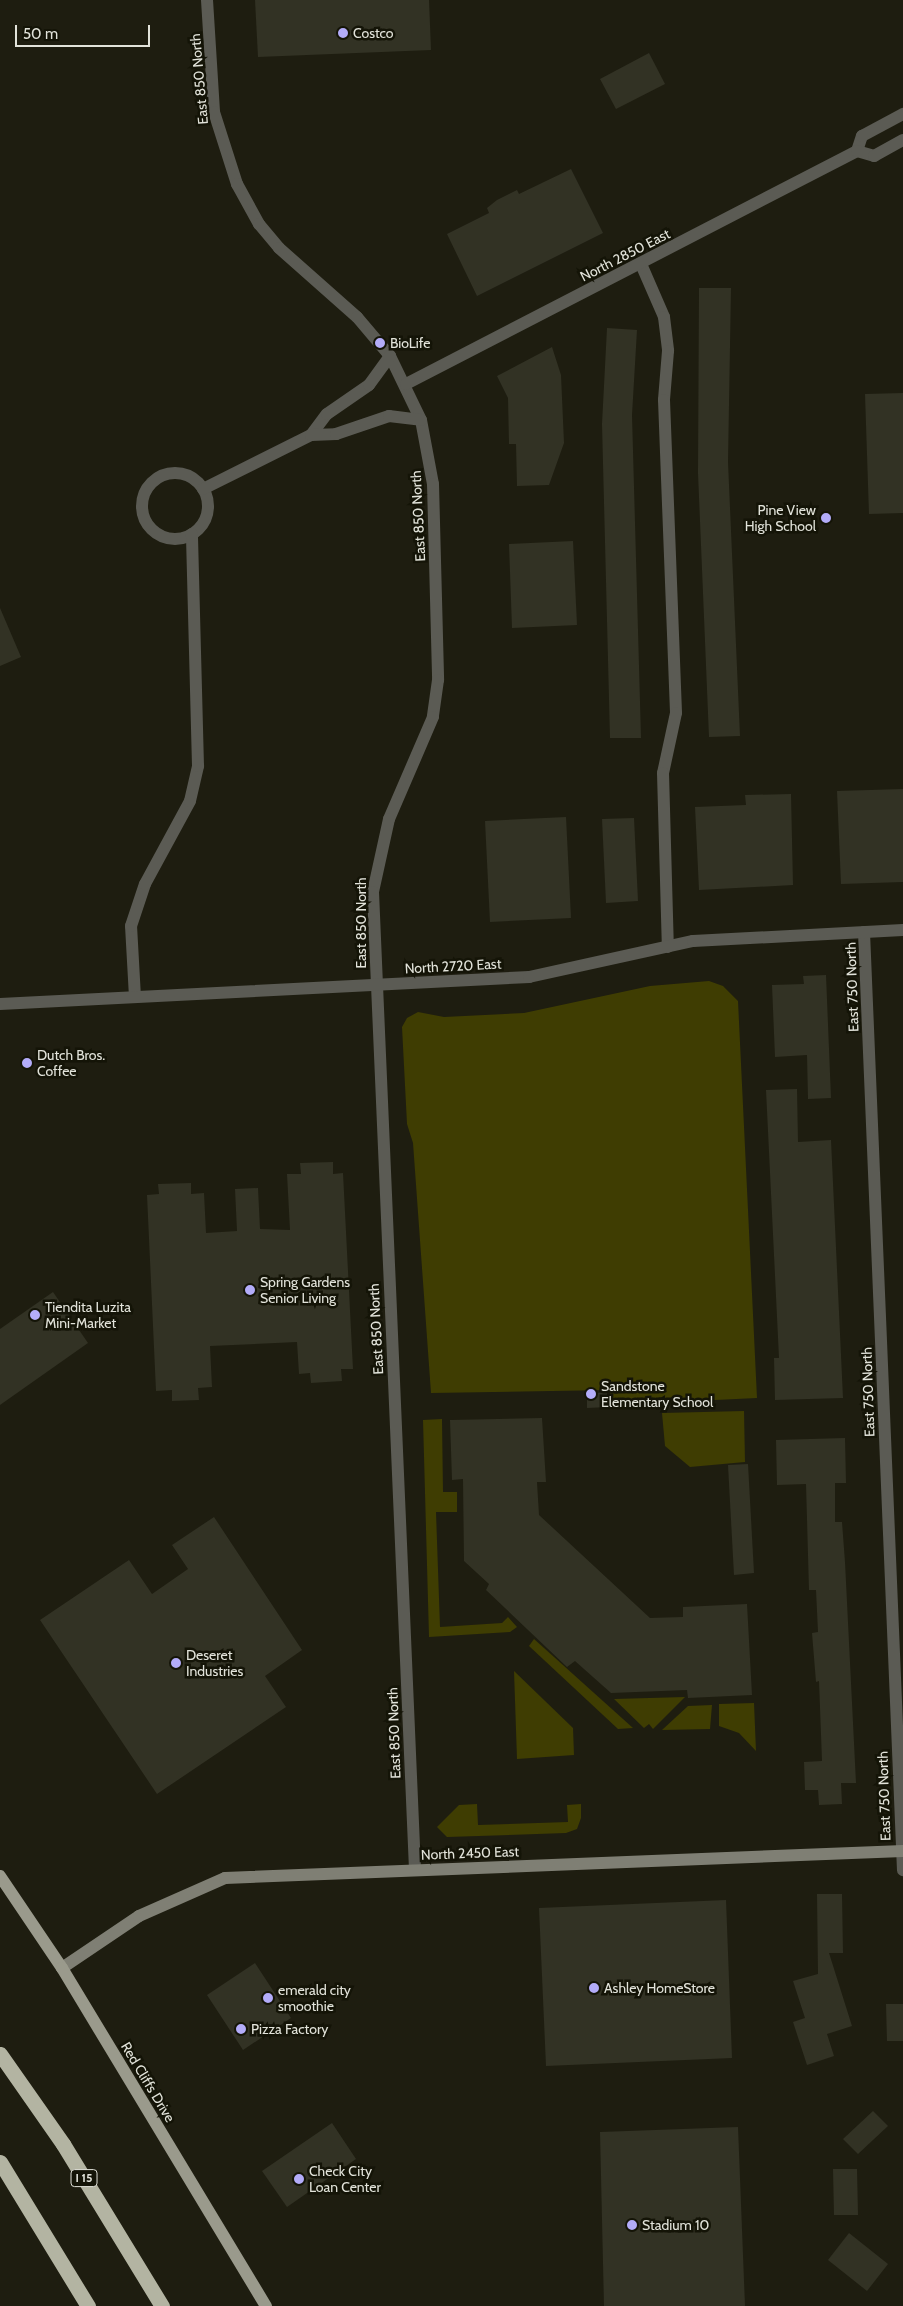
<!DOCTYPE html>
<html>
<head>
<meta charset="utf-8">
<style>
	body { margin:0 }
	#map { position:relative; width:903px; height:2306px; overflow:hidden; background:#1e1d10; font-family:Cabin,sans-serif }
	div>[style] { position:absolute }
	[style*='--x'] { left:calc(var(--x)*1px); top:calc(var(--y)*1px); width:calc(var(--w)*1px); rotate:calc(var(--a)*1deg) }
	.green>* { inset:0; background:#3f3d02 }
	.building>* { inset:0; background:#323224 }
	.street>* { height:12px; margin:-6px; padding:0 6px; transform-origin:6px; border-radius:6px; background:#5b5b54 }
	.street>.ring { margin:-6px; padding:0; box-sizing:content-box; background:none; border:12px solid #5b5b54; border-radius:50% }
	.secondary>* { height:12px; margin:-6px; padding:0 6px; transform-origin:6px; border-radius:6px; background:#7f7f74 }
	.primary>* { height:12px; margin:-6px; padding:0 6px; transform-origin:6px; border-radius:6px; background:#9a9a8c }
	.highway>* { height:15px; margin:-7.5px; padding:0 7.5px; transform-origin:7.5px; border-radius:7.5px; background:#b3b4a2 }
	.dots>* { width:14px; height:14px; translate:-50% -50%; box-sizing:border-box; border:2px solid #141407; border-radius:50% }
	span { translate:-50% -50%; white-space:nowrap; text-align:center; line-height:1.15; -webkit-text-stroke:5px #141407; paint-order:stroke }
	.shield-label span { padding:1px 4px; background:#141407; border:1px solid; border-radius:4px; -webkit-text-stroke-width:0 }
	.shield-label { font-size:12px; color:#e2e3da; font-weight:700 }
	.poi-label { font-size:14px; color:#e2e3da }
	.left { translate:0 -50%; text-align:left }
	.right { translate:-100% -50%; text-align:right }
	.street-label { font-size:14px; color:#e2e3da }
	.scale { position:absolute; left:15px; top:25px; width:135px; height:22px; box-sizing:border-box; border:2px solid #e2e3da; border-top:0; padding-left:6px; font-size:15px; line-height:18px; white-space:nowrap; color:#e2e3da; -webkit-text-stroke:4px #141407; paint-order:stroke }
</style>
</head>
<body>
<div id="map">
	<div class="green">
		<i style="clip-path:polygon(709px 981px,723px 986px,738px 1001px,757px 1398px,611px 1405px,610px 1390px,431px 1393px,413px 1143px,407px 1124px,402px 1027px,407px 1018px,418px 1012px,444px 1017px,524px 1013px,650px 986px)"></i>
		<i style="clip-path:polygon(744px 1411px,745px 1462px,690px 1467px,665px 1446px,662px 1413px)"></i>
		<i style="clip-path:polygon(442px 1419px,443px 1492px,457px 1492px,457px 1512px,436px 1512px,440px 1627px,502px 1623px,508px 1617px,517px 1627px,510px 1632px,429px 1637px,423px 1420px)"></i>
		<i style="clip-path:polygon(534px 1639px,633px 1728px,618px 1729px,529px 1646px)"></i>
		<i style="clip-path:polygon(514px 1671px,573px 1728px,574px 1755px,517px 1759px)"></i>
		<i style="clip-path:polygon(685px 1697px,653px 1729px,649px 1724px,644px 1728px,614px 1699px)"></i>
		<i style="clip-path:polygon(754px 1703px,756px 1751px,739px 1733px,719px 1726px,719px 1704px)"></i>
		<i style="clip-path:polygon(712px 1705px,710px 1729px,662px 1730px,688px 1706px)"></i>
		<i style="clip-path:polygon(477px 1804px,478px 1825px,568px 1822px,567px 1805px,581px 1804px,581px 1818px,577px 1829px,566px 1833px,447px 1837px,437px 1827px,459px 1805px)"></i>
	</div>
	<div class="building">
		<i style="clip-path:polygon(255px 0,429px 0,431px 50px,258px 57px)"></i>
		<i style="clip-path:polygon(649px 53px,665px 84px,616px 109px,600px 79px)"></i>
		<i style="clip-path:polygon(571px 169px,603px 233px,477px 296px,447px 234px,489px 213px,487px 208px,497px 200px,517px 190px,519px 194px)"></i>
		<i style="clip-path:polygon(699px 288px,731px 288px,728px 462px,740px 736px,709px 737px,698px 473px)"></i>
		<i style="clip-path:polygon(607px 328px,637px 330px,632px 415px,641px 738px,610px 738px,602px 424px)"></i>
		<i style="clip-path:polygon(552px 347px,561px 375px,564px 443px,549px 485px,517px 486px,516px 444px,509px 444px,508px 398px,497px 376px)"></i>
		<i style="clip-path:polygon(903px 393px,903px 513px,869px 514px,865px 394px)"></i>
		<i style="clip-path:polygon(573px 541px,577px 625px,512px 628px,509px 544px)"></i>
		<i style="clip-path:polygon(0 608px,21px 657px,0 666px)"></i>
		<i style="clip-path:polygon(903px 789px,903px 882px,841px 884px,837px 791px)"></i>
		<i style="clip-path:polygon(791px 794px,793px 885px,699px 890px,695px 807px,746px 805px,745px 795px)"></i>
		<i style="clip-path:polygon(566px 817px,571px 918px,490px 922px,485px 821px)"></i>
		<i style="clip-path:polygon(634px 818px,638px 901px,606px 903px,602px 819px)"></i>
		<i style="clip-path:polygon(826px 975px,831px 1098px,808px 1099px,807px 1055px,775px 1057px,772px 985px,804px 984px,803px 976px)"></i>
		<i style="clip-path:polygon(797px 1089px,798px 1142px,831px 1140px,843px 1398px,775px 1400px,774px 1358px,779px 1358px,766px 1090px)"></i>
		<i style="clip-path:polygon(333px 1162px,333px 1174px,343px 1173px,353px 1369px,341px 1369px,342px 1381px,311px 1383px,310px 1373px,299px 1374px,297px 1342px,210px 1346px,212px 1387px,198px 1388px,199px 1400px,172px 1401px,172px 1390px,156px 1391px,147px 1195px,159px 1194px,158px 1184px,191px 1183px,191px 1194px,204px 1193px,206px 1233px,237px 1231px,235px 1189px,258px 1188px,260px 1229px,290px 1230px,287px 1174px,301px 1174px,300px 1163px)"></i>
		<i style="clip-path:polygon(53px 1292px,88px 1343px,0 1405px,0 1329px)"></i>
		<i style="clip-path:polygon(607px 1392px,608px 1407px,587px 1408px,587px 1394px)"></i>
		<i style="clip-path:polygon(542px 1418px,546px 1482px,537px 1482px,539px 1515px,650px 1618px,683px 1617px,683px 1607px,747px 1604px,752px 1695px,688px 1698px,687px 1690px,611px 1693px,575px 1661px,567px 1667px,486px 1590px,489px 1584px,464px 1561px,463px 1479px,452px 1480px,450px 1420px)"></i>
		<i style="clip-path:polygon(845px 1438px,846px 1483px,835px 1483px,835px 1522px,842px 1522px,845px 1562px,856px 1783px,841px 1783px,842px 1804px,819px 1805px,818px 1790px,805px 1790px,804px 1762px,822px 1761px,819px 1681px,816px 1682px,812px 1633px,818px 1632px,816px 1590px,809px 1590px,806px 1484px,777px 1485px,776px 1440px)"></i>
		<i style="clip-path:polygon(748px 1464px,754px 1573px,734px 1575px,728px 1465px)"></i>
		<i style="clip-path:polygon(214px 1517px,302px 1650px,265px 1676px,286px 1707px,157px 1794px,40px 1620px,129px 1560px,152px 1594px,188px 1569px,172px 1545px)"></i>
		<i style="clip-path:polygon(817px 1894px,842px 1894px,843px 1953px,829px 1953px,852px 2026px,827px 2034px,834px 2056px,807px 2065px,793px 2022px,805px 2018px,793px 1981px,818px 1974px)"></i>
		<i style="clip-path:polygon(726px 1900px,732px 2058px,546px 2066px,539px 1908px)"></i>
		<i style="clip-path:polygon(255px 1963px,291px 2018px,243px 2050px,207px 1995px)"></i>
		<i style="clip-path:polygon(886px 2004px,903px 2004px,903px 2041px,887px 2041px)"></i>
		<i style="clip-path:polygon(873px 2111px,888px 2126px,858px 2154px,843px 2139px)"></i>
		<i style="clip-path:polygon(332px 2123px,356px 2159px,287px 2207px,262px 2171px)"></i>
		<i style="clip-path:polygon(738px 2127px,745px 2306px,604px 2306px,600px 2132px)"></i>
		<i style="clip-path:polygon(833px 2169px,857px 2169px,858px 2215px,834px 2215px)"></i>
		<i style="clip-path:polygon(849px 2233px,888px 2264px,867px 2291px,828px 2260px)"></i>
	</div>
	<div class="street">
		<i style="--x:207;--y:0;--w:112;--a:86.4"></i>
		<i style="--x:214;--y:112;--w:76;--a:72.3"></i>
		<i style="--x:237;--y:184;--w:46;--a:61.2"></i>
		<i style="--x:259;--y:224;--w:31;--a:50"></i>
		<i style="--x:279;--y:248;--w:104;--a:41.5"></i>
		<i style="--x:357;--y:317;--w:51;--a:49.8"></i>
		<i style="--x:390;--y:356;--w:71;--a:64.2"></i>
		<i style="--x:421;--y:420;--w:65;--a:79.4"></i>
		<i style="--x:433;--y:484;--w:196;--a:88.5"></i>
		<i style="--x:438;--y:680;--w:37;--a:98"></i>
		<i style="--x:433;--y:717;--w:111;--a:113.3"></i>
		<i style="--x:389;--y:819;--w:75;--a:102.4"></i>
		<i style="--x:373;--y:892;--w:979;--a:87.54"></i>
		<i style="--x:857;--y:151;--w:16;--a:-72"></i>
		<i style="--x:862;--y:136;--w:47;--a:-28.2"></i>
		<i style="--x:641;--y:264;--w:58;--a:66.5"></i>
		<i style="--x:664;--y:317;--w:34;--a:83"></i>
		<i style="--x:668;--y:351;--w:49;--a:94.7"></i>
		<i style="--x:664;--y:400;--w:313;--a:87.8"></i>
		<i style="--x:676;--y:713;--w:61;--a:102.2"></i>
		<i style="--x:663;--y:773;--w:174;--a:88.4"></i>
		<i style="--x:406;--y:384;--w:508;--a:-27.32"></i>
		<i style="--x:857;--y:151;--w:18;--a:16"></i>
		<i style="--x:874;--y:156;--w:33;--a:-29"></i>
		<i style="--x:311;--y:435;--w:26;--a:-53"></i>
		<i style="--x:327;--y:414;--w:51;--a:-34.6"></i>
		<i style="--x:369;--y:385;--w:36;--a:-54"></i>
		<i class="ring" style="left:142px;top:473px;width:54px;height:54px"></i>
		<i style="--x:203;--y:489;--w:121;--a:-26.6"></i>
		<i style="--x:311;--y:435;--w:25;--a:-2"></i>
		<i style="--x:336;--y:434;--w:56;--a:-18.8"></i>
		<i style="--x:389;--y:416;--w:32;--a:7"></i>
		<i style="--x:864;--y:932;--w:939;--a:87.62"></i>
		<i style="--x:135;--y:997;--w:71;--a:-93.2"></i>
		<i style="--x:131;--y:926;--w:44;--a:-71.6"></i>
		<i style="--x:145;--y:884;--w:94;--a:-61.5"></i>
		<i style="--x:190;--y:801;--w:36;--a:-77"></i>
		<i style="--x:198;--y:766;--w:232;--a:-91.5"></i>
		<i style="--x:0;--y:1004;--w:530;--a:-2.92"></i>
		<i style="--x:529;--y:977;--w:168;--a:-12.4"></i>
		<i style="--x:693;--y:941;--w:210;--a:-3"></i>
	</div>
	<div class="secondary">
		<i style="--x:62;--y:1968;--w:93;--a:-34"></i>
		<i style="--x:139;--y:1916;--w:94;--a:-23.8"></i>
		<i style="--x:225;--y:1878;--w:679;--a:-2.28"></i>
	</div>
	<div class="primary">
		<i style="--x:0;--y:1876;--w:111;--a:56"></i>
		<i style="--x:62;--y:1968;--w:395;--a:58.9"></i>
	</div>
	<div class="highway">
		<i style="--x:0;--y:2054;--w:110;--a:55"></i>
		<i style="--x:63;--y:2144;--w:190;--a:58.6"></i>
		<i style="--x:0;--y:2162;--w:169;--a:58.6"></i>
	</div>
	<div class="dots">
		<i style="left:343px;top:33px;background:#b3acf9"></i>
		<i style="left:380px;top:343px;background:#b3acf9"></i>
		<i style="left:826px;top:518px;background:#b3acf9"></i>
		<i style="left:27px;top:1063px;background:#b3acf9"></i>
		<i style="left:250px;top:1290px;background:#b3acf9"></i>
		<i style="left:35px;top:1315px;background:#b3acf9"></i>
		<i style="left:591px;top:1394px;background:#b3acf9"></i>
		<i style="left:176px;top:1663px;background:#b3acf9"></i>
		<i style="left:594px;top:1988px;background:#b3acf9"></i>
		<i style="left:268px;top:1998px;background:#b3acf9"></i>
		<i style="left:241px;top:2029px;background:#b3acf9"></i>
		<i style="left:299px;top:2179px;background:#b3acf9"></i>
		<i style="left:632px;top:2225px;background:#b3acf9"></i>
	</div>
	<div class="shield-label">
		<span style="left:84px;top:2178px">I 15</span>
	</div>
	<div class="poi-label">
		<span class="left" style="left:353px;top:33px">Costco</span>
		<span class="left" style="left:390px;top:343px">BioLife</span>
		<span class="right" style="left:816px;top:518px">Pine View<br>High School</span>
		<span class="left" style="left:37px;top:1063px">Dutch Bros.<br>Coffee</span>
		<span class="left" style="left:260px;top:1290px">Spring Gardens<br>Senior Living</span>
		<span class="left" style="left:45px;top:1315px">Tiendita Luzita<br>Mini-Market</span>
		<span class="left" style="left:601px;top:1394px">Sandstone<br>Elementary School</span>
		<span class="left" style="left:186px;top:1663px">Deseret<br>Industries</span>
		<span class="left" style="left:604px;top:1988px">Ashley HomeStore</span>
		<span class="left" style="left:278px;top:1998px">emerald city<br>smoothie</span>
		<span class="left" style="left:251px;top:2029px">Pizza Factory</span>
		<span class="left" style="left:309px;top:2179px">Check City<br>Loan Center</span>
		<span class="left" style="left:642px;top:2225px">Stadium 10</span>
	</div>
	<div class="street-label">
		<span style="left:199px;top:79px;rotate:-95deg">East 850 North</span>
		<span style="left:625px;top:255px;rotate:-27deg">North 2850 East</span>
		<span style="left:418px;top:516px;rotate:-93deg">East 850 North</span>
		<span style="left:361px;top:923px;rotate:-90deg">East 850 North</span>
		<span style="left:453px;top:966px;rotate:-3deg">North 2720 East</span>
		<span style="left:852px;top:987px;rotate:-92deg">East 750 North</span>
		<span style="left:376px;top:1329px;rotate:-93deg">East 850 North</span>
		<span style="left:868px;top:1392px;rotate:-92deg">East 750 North</span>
		<span style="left:394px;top:1733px;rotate:-92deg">East 850 North</span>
		<span style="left:884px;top:1796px;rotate:-92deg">East 750 North</span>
		<span style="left:470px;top:1853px;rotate:-2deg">North 2450 East</span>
		<span style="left:148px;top:2082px;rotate:59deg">Red Cliffs Drive</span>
	</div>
	<div class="scale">50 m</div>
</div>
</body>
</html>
